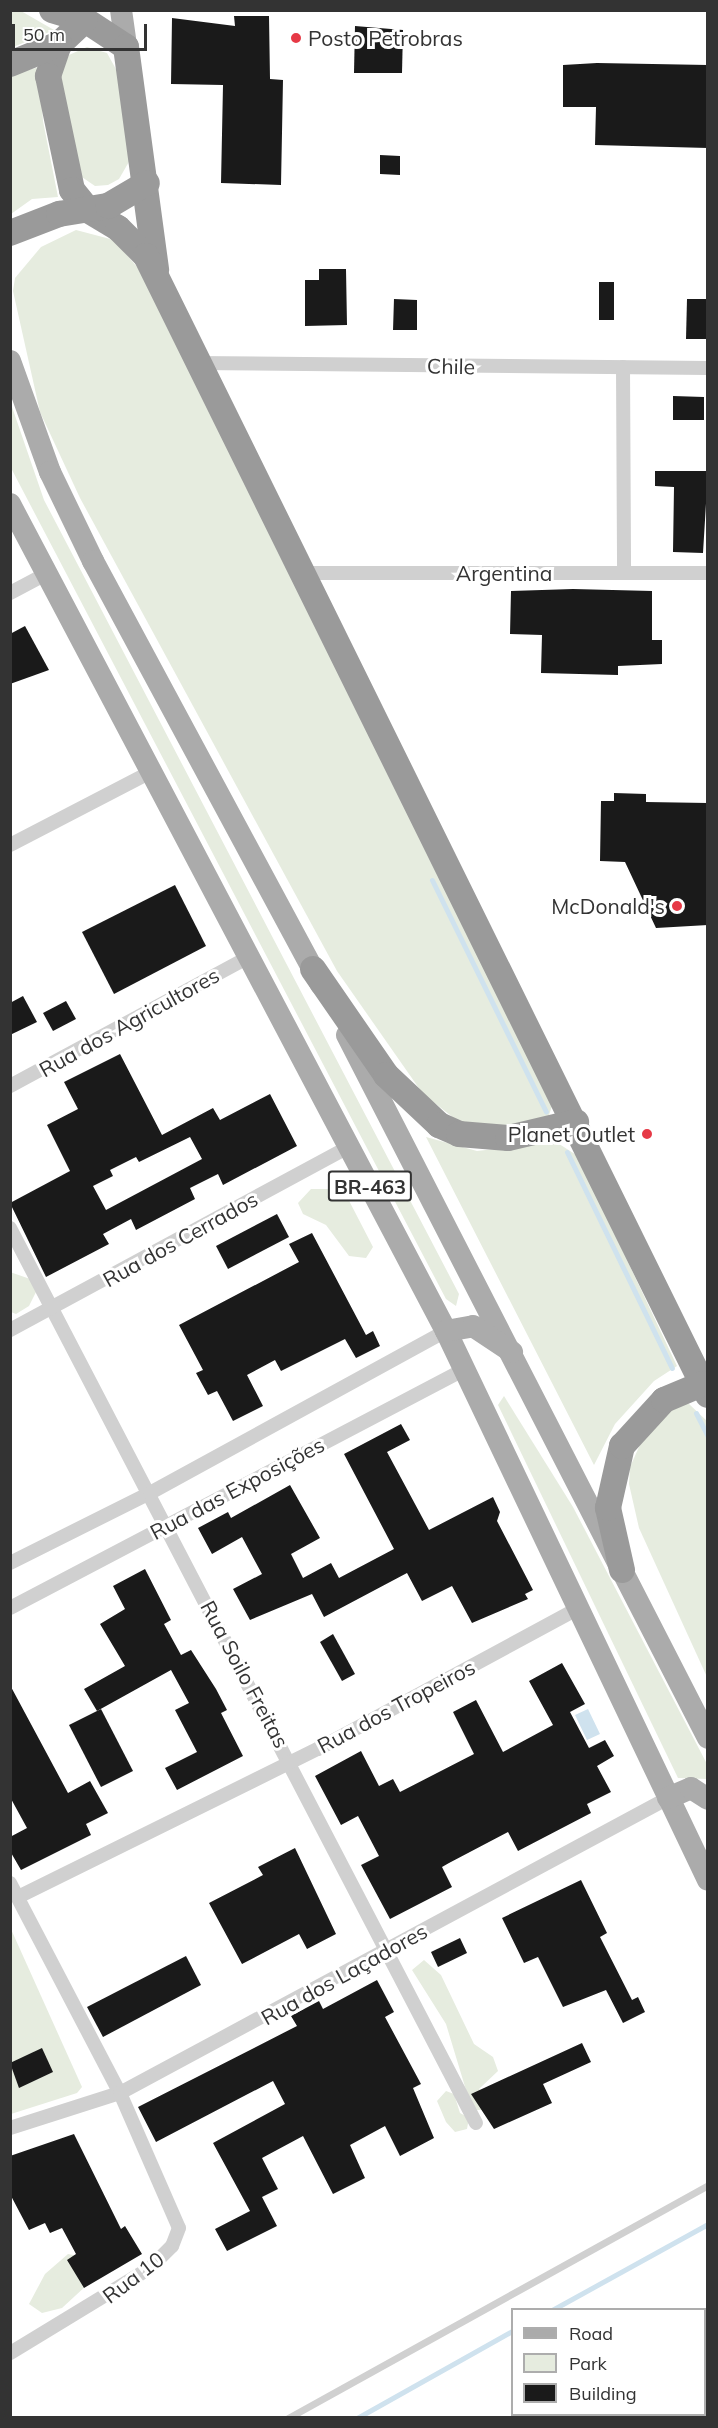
<!DOCTYPE html>
<html>
<head>
<meta charset="utf-8">
<style>
	body { margin:0 }
	#map { position:relative; width:718px; height:2428px; overflow:hidden; background:#fff; font-family:Mulish,sans-serif }
	div>[style] { position:absolute }
	[style*='--x'] { left:calc(var(--x)*1px); top:calc(var(--y)*1px); width:calc(var(--w)*1px); rotate:calc(var(--a)*1deg) }
	.green>* { inset:0; background:#e6ecdf }
	.water>* { inset:0; background:#cfe2ee }
	.stream>* { height:5px; margin:-2.5px; padding:0 2.5px; transform-origin:2.5px; border-radius:2.5px; background:#cfe2ee }
	.building>* { inset:0; background:#1a1a1a }
	.lane>* { height:7px; margin:-3.5px; padding:0 3.5px; transform-origin:3.5px; border-radius:3.5px; background:#d0d0d0 }
	.street>* { height:14px; margin:-7px; padding:0 7px; transform-origin:7px; border-radius:7px; background:#d0d0d0 }
	.primary>* { height:22px; margin:-11px; padding:0 11px; transform-origin:11px; border-radius:11px; background:#ababab }
	.highway>* { height:26px; margin:-13px; padding:0 13px; transform-origin:13px; border-radius:13px; background:#9a9a9a }
	.dots>* { width:16px; height:16px; translate:-50% -50%; box-sizing:border-box; border:3px solid #fff; border-radius:50% }
	span { translate:-50% -50%; white-space:nowrap; text-align:center; line-height:1.15; -webkit-text-stroke:6px #fff; paint-order:stroke }
	.shield-label span { padding:2px 4px; background:#fff; border:2px solid; border-radius:4px; -webkit-text-stroke-width:0 }
	.shield-label { font-size:20px; color:#333; font-weight:700 }
	.poi-label { font-size:21px; color:#333 }
	.left { translate:0 -50%; text-align:left }
	.right { translate:-100% -50%; text-align:right }
	.street-label { font-size:21px; color:#333 }
	.frame { position:absolute; inset:0; border:12px solid #333; pointer-events:none }
	.legend { position:absolute; left:511px; top:2308px; width:195px; height:108px; box-sizing:border-box; background:#fff; border:2px solid #adadad; margin:0; padding:8px 10px; list-style:none; font-size:18px; color:#333 }
	.legend li { display:flex; align-items:center; gap:12px; height:30px }
	.legend b { width:30px; border:2px solid #adadad }
	.scale { position:absolute; left:12px; top:24px; width:135px; height:27px; box-sizing:border-box; border:3px solid #333; border-top:0; padding-left:8px; font-size:18px; line-height:21px; white-space:nowrap; color:#333; -webkit-text-stroke:4px #fff; paint-order:stroke }
</style>
</head>
<body>
<div id="map">
	<div class="green">
		<i style="clip-path:polygon(10px 11px,21px 11px,54px 30px,11px 48px)"></i>
		<i style="clip-path:polygon(87px 47px,107px 53px,117px 71px,130px 160px,119px 179px,108px 185px,95px 186px,76px 173px,60px 74px,69px 55px)"></i>
		<i style="clip-path:polygon(39px 67px,43px 121px,58px 197px,32px 199px,11px 214px,11px 75px)"></i>
		<i style="clip-path:polygon(76px 230px,114px 240px,138px 268px,553px 1103px,548px 1118px,498px 1127px,459px 1122px,423px 1094px,337px 971px,80px 498px,40px 412px,13px 291px,15px 278px,41px 247px)"></i>
		<i style="clip-path:polygon(11px 404px,44px 500px,459px 1294px,456px 1306px,446px 1299px,11px 468px)"></i>
		<i style="clip-path:polygon(426px 1137px,477px 1151px,556px 1142px,578px 1156px,677px 1366px,654px 1381px,615px 1424px,594px 1465px)"></i>
		<i style="clip-path:polygon(311px 1189px,343px 1189px,373px 1247px,366px 1258px,349px 1256px,326px 1225px,303px 1214px,298px 1203px)"></i>
		<i style="clip-path:polygon(10px 1272px,33px 1280px,38px 1288px,29px 1306px,16px 1314px,11px 1312px)"></i>
		<i style="clip-path:polygon(504px 1396px,573px 1507px,707px 1764px,707px 1779px,678px 1778px,498px 1405px)"></i>
		<i style="clip-path:polygon(688px 1403px,708px 1422px,707px 1677px,639px 1528px,629px 1484px,630px 1467px,643px 1438px,666px 1411px)"></i>
		<i style="clip-path:polygon(10px 1927px,82px 2087px,77px 2093px,11px 2114px)"></i>
		<i style="clip-path:polygon(424px 1960px,441px 1975px,474px 2044px,493px 2057px,498px 2071px,479px 2089px,500px 2101px,495px 2110px,476px 2110px,466px 2090px,446px 2024px,412px 1970px)"></i>
		<i style="clip-path:polygon(446px 2091px,454px 2094px,460px 2113px,469px 2118px,467px 2129px,455px 2132px,446px 2122px,437px 2101px)"></i>
		<i style="clip-path:polygon(68px 2254px,89px 2258px,100px 2273px,62px 2308px,42px 2313px,29px 2304px,45px 2274px)"></i>
	</div>
	<div class="water">
		<i style="clip-path:polygon(588px 1709px,600px 1734px,587px 1740px,575px 1715px)"></i>
	</div>
	<div class="stream">
		<i style="--x:432;--y:880;--w:258;--a:63.8"></i>
		<i style="--x:567;--y:1152;--w:240;--a:64.1"></i>
		<i style="--x:696;--y:1413;--w:27;--a:63"></i>
		<i style="--x:552;--y:2310;--w:178;--a:-28.9"></i>
		<i style="--x:357;--y:2418;--w:178;--a:-29.3"></i>
	</div>
	<div class="building">
		<i style="clip-path:polygon(234px 16px,269px 16px,270px 79px,283px 80px,281px 185px,221px 183px,223px 85px,171px 84px,172px 18px,235px 26px)"></i>
		<i style="clip-path:polygon(355px 26px,403px 30px,402px 73px,354px 73px)"></i>
		<i style="clip-path:polygon(597px 63px,708px 65px,708px 148px,595px 145px,596px 107px,563px 107px,563px 65px)"></i>
		<i style="clip-path:polygon(380px 155px,400px 156px,400px 175px,380px 174px)"></i>
		<i style="clip-path:polygon(319px 269px,346px 269px,347px 325px,305px 326px,305px 280px,319px 280px)"></i>
		<i style="clip-path:polygon(599px 282px,614px 282px,614px 320px,599px 320px)"></i>
		<i style="clip-path:polygon(394px 299px,417px 300px,417px 330px,393px 330px)"></i>
		<i style="clip-path:polygon(687px 299px,708px 299px,708px 339px,686px 339px)"></i>
		<i style="clip-path:polygon(673px 396px,704px 397px,704px 420px,673px 420px)"></i>
		<i style="clip-path:polygon(655px 471px,708px 471px,703px 553px,673px 552px,674px 487px,655px 486px)"></i>
		<i style="clip-path:polygon(573px 589px,652px 591px,652px 640px,662px 640px,662px 664px,618px 666px,618px 675px,541px 673px,542px 635px,510px 634px,511px 591px)"></i>
		<i style="clip-path:polygon(25px 626px,49px 670px,10px 684px,10px 634px)"></i>
		<i style="clip-path:polygon(614px 793px,646px 794px,646px 802px,708px 803px,708px 925px,656px 928px,625px 862px,600px 861px,601px 801px,614px 801px)"></i>
		<i style="clip-path:polygon(175px 885px,206px 946px,114px 994px,82px 932px)"></i>
		<i style="clip-path:polygon(23px 996px,37px 1022px,10px 1035px,10px 1003px)"></i>
		<i style="clip-path:polygon(66px 1001px,76px 1019px,53px 1031px,43px 1013px)"></i>
		<i style="clip-path:polygon(evenodd,120px 1054px,162px 1135px,213px 1108px,220px 1120px,270px 1094px,297px 1146px,223px 1185px,218px 1174px,190px 1188px,195px 1199px,136px 1230px,131px 1219px,103px 1234px,109px 1244px,46px 1277px,10px 1203px,70px 1171px,47px 1125px,78px 1109px,64px 1082px,120px 1054px,190px 1137px,202px 1159px,106px 1210px,93px 1186px,113px 1176px,110px 1170px,136px 1157px,139px 1162px,190px 1137px)"></i>
		<i style="clip-path:polygon(277px 1214px,289px 1237px,228px 1269px,216px 1246px)"></i>
		<i style="clip-path:polygon(312px 1233px,366px 1335px,373px 1331px,380px 1346px,356px 1358px,345px 1339px,281px 1371px,275px 1360px,247px 1375px,263px 1406px,233px 1421px,217px 1391px,208px 1395px,196px 1373px,203px 1370px,179px 1325px,299px 1262px,289px 1244px)"></i>
		<i style="clip-path:polygon(401px 1424px,410px 1440px,387px 1452px,429px 1530px,493px 1497px,500px 1512px,497px 1521px,533px 1590px,525px 1594px,528px 1599px,472px 1623px,452px 1586px,422px 1601px,407px 1573px,324px 1617px,312px 1594px,250px 1620px,233px 1589px,262px 1574px,242px 1537px,212px 1554px,198px 1528px,228px 1512px,231px 1518px,290px 1485px,320px 1538px,291px 1554px,303px 1578px,331px 1563px,339px 1578px,394px 1549px,344px 1454px)"></i>
		<i style="clip-path:polygon(145px 1569px,171px 1620px,164px 1624px,181px 1655px,191px 1650px,216px 1689px,227px 1710px,221px 1713px,243px 1756px,177px 1790px,165px 1768px,197px 1752px,175px 1710px,189px 1703px,171px 1670px,97px 1711px,84px 1689px,125px 1666px,100px 1624px,125px 1609px,113px 1586px)"></i>
		<i style="clip-path:polygon(333px 1634px,355px 1674px,342px 1681px,320px 1642px)"></i>
		<i style="clip-path:polygon(562px 1663px,585px 1704px,570px 1712px,589px 1748px,605px 1740px,614px 1756px,597px 1766px,611px 1792px,587px 1804px,591px 1813px,518px 1851px,508px 1832px,449px 1863px,442px 1867px,452px 1887px,390px 1919px,361px 1865px,379px 1856px,358px 1816px,341px 1825px,315px 1776px,361px 1751px,379px 1786px,393px 1779px,400px 1792px,474px 1754px,453px 1712px,476px 1700px,503px 1752px,553px 1725px,529px 1681px)"></i>
		<i style="clip-path:polygon(10px 1685px,68px 1793px,90px 1781px,108px 1813px,86px 1824px,91px 1835px,21px 1870px,10px 1851px,10px 1837px,27px 1828px,10px 1797px)"></i>
		<i style="clip-path:polygon(101px 1709px,133px 1771px,101px 1787px,69px 1725px)"></i>
		<i style="clip-path:polygon(295px 1848px,336px 1934px,307px 1949px,299px 1934px,242px 1964px,209px 1903px,263px 1875px,258px 1867px)"></i>
		<i style="clip-path:polygon(581px 1880px,607px 1933px,600px 1937px,632px 2000px,638px 1997px,645px 2012px,623px 2023px,606px 1990px,563px 2007px,538px 1957px,524px 1963px,502px 1918px)"></i>
		<i style="clip-path:polygon(460px 1938px,467px 1953px,438px 1967px,431px 1952px)"></i>
		<i style="clip-path:polygon(186px 1956px,201px 1985px,103px 2037px,87px 2007px)"></i>
		<i style="clip-path:polygon(377px 1980px,394px 2012px,385px 2017px,421px 2084px,413px 2088px,434px 2138px,400px 2156px,385px 2126px,350px 2145px,365px 2178px,333px 2194px,303px 2136px,262px 2158px,278px 2189px,262px 2197px,277px 2226px,227px 2251px,215px 2229px,250px 2211px,213px 2143px,285px 2104px,273px 2081px,156px 2142px,138px 2107px,297px 2026px,291px 2016px,319px 2001px,323px 2009px)"></i>
		<i style="clip-path:polygon(582px 2043px,591px 2062px,543px 2084px,552px 2103px,494px 2129px,471px 2094px)"></i>
		<i style="clip-path:polygon(42px 2048px,53px 2072px,19px 2088px,10px 2063px)"></i>
		<i style="clip-path:polygon(74px 2134px,121px 2229px,125px 2226px,142px 2254px,84px 2288px,67px 2260px,76px 2254px,62px 2228px,50px 2233px,45px 2223px,29px 2230px,10px 2194px,10px 2156px)"></i>
	</div>
	<div class="lane">
		<i style="--x:288;--y:2418;--w:480;--a:-29"></i>
	</div>
	<div class="street">
		<i style="--x:195;--y:363;--w:513;--a:0.56"></i>
		<i style="--x:623;--y:367;--w:206;--a:89.7"></i>
		<i style="--x:300;--y:573;--w:408;--a:0"></i>
		<i style="--x:10;--y:593;--w:40;--a:-28"></i>
		<i style="--x:10;--y:845;--w:159;--a:-27.4"></i>
		<i style="--x:10;--y:1086;--w:269;--a:-28.4"></i>
		<i style="--x:10;--y:1228;--w:1009;--a:62.5"></i>
		<i style="--x:10;--y:1330;--w:385;--a:-28.4"></i>
		<i style="--x:10;--y:1563;--w:157;--a:-26.6"></i>
		<i style="--x:150;--y:1493;--w:337;--a:-28.7"></i>
		<i style="--x:10;--y:1608;--w:514;--a:-27.71"></i>
		<i style="--x:10;--y:1883;--w:237;--a:62.4"></i>
		<i style="--x:120;--y:2093;--w:147;--a:66.4"></i>
		<i style="--x:179;--y:2228;--w:19;--a:111"></i>
		<i style="--x:172;--y:2246;--w:31;--a:135"></i>
		<i style="--x:150;--y:2268;--w:164;--a:148.7"></i>
		<i style="--x:18;--y:1897;--w:335;--a:-26.3"></i>
		<i style="--x:318;--y:1749;--w:297;--a:-28.4"></i>
		<i style="--x:10;--y:2128;--w:115;--a:-17.7"></i>
		<i style="--x:120;--y:2093;--w:622;--a:-28.29"></i>
	</div>
	<div class="primary">
		<i style="--x:121;--y:10;--w:37;--a:82"></i>
		<i style="--x:10;--y:361;--w:118;--a:70.2"></i>
		<i style="--x:50;--y:472;--w:99;--a:64.2"></i>
		<i style="--x:93;--y:561;--w:481;--a:61.7"></i>
		<i style="--x:10;--y:504;--w:935;--a:62.2"></i>
		<i style="--x:446;--y:1331;--w:608;--a:64.49"></i>
		<i style="--x:347;--y:1035;--w:790;--a:62.82"></i>
		<i style="--x:446;--y:1331;--w:27;--a:-10"></i>
		<i style="--x:473;--y:1326;--w:47;--a:33.7"></i>
		<i style="--x:668;--y:1798;--w:25;--a:-23"></i>
		<i style="--x:691;--y:1788;--w:20;--a:33"></i>
	</div>
	<div class="highway">
		<i style="--x:52;--y:10;--w:34;--a:17"></i>
		<i style="--x:85;--y:20;--w:49;--a:33.4"></i>
		<i style="--x:126;--y:47;--w:225;--a:82.3"></i>
		<i style="--x:85;--y:20;--w:35;--a:137"></i>
		<i style="--x:59;--y:44;--w:34;--a:109"></i>
		<i style="--x:48;--y:76;--w:116;--a:78.1"></i>
		<i style="--x:72;--y:190;--w:26;--a:51"></i>
		<i style="--x:88;--y:210;--w:35;--a:31"></i>
		<i style="--x:118;--y:228;--w:40;--a:45"></i>
		<i style="--x:146;--y:256;--w:1270;--a:63.74"></i>
		<i style="--x:10;--y:64;--w:53;--a:-22.2"></i>
		<i style="--x:10;--y:233;--w:53;--a:-21.2"></i>
		<i style="--x:59;--y:214;--w:50;--a:-9.3"></i>
		<i style="--x:108;--y:206;--w:45;--a:-30.5"></i>
		<i style="--x:313;--y:969;--w:129;--a:55.4"></i>
		<i style="--x:386;--y:1075;--w:73;--a:43.3"></i>
		<i style="--x:439;--y:1125;--w:22;--a:24"></i>
		<i style="--x:459;--y:1134;--w:49;--a:4.7"></i>
		<i style="--x:508;--y:1138;--w:70;--a:-13.2"></i>
		<i style="--x:622;--y:1570;--w:64;--a:-102.7"></i>
		<i style="--x:608;--y:1508;--w:64;--a:-77.3"></i>
		<i style="--x:622;--y:1446;--w:62;--a:-47.6"></i>
		<i style="--x:664;--y:1400;--w:41;--a:-22.8"></i>
	</div>
	<div class="dots">
		<i style="left:296px;top:38px;background:#e63946"></i>
		<i style="left:677px;top:906px;background:#e63946"></i>
		<i style="left:647px;top:1134px;background:#e63946"></i>
	</div>
	<div class="shield-label">
		<span style="left:370px;top:1186px">BR-463</span>
	</div>
	<div class="poi-label">
		<span class="left" style="left:308px;top:38px">Posto Petrobras</span>
		<span class="right" style="left:665px;top:906px">McDonald's</span>
		<span class="right" style="left:635px;top:1134px">Planet Outlet</span>
	</div>
	<div class="street-label">
		<span style="left:451px;top:366px;rotate:1deg">Chile</span>
		<span style="left:504px;top:573px">Argentina</span>
		<span style="left:129px;top:1022px;rotate:-29deg">Rua dos Agricultores</span>
		<span style="left:180px;top:1239px;rotate:-29deg">Rua dos Cerrados</span>
		<span style="left:237px;top:1488px;rotate:-28deg">Rua das Exposições</span>
		<span style="left:245px;top:1674px;rotate:62deg">Rua Soilo Freitas</span>
		<span style="left:396px;top:1706px;rotate:-28deg">Rua dos Tropeiros</span>
		<span style="left:344px;top:1974px;rotate:-29deg">Rua dos Laçadores</span>
		<span style="left:133px;top:2277px;rotate:-37deg">Rua 10</span>
	</div>
	<div class="frame"></div>
	<ul class="legend">
	<li><b style="height:8px;background:#ababab"></b>Road</li>
	<li><b style="height:16px;background:#e6ecdf"></b>Park</li>
	<li><b style="height:16px;background:#1a1a1a"></b>Building</li>
	</ul>
	<div class="scale">50 m</div>
</div>
</body>
</html>
